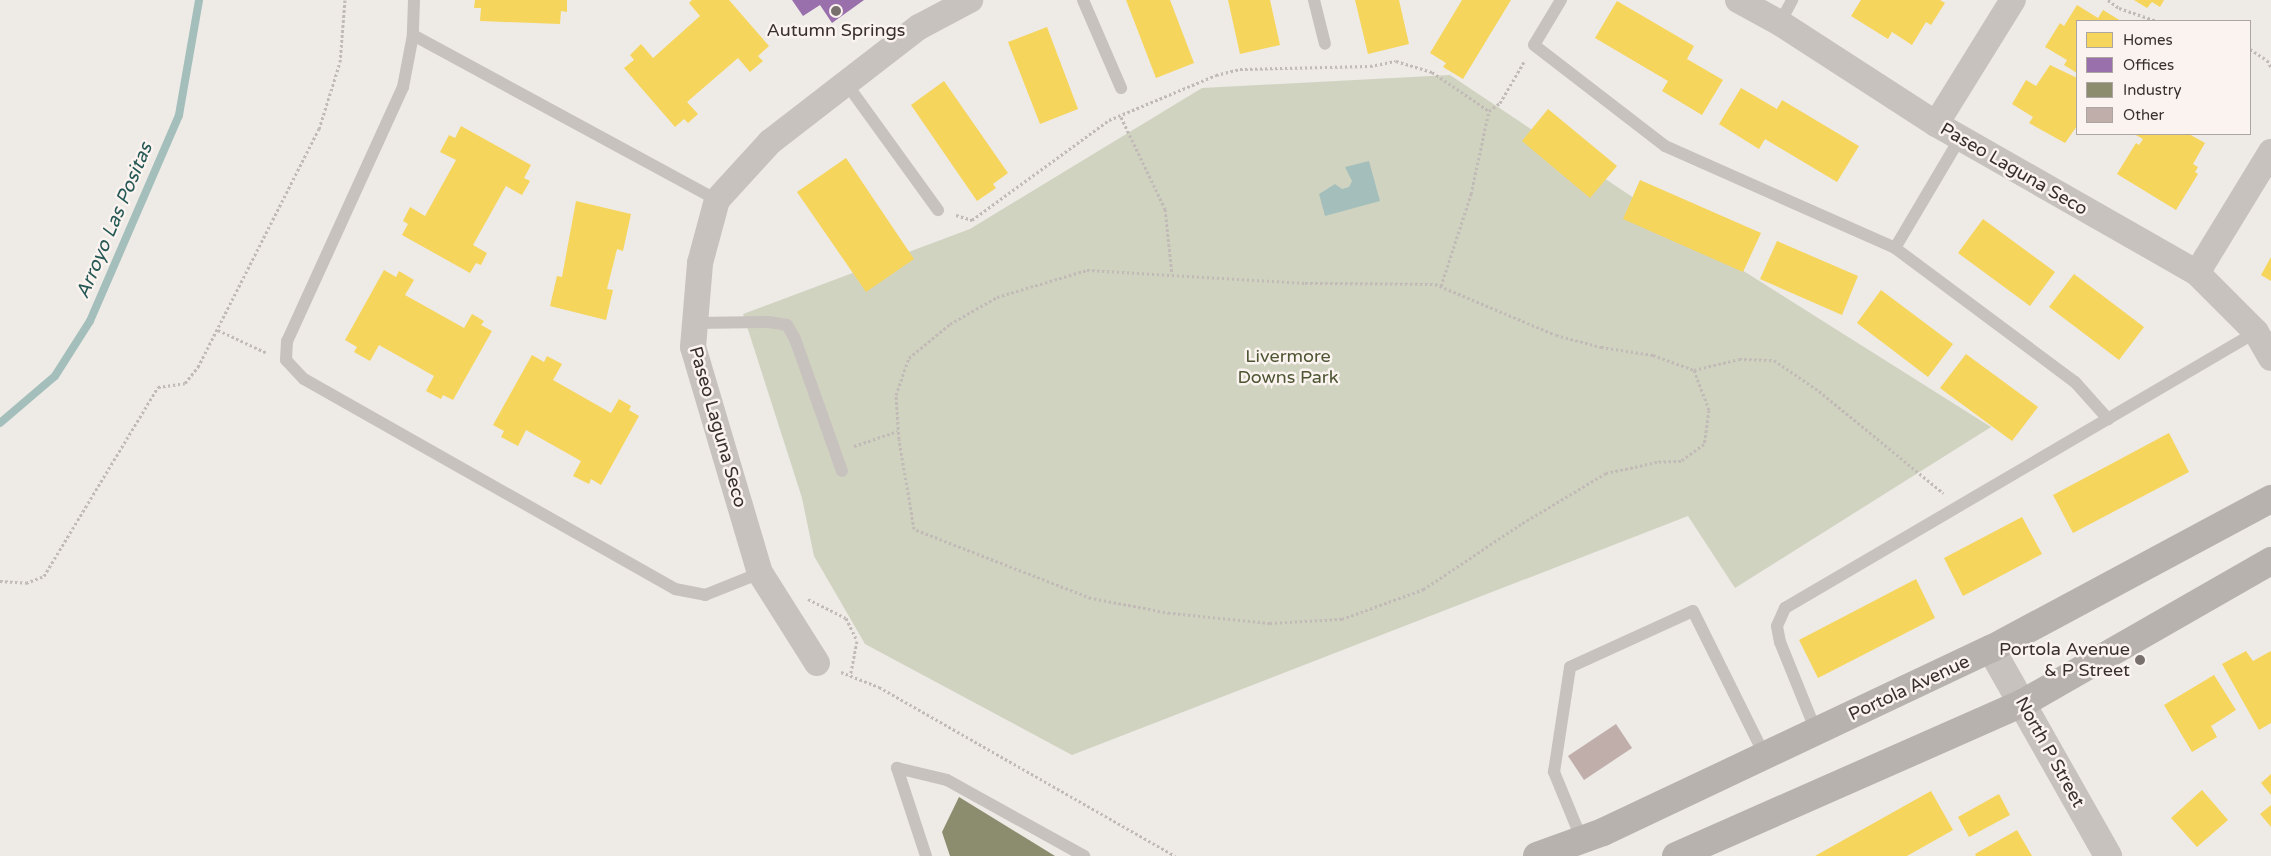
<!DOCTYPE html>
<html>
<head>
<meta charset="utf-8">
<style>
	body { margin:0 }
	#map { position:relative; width:2271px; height:856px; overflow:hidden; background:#eeeae6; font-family:"Varela Round",sans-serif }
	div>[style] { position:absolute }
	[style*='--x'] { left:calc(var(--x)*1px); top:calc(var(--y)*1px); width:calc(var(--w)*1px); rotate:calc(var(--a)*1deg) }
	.green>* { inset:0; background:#d1d3c1 }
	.water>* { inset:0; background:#a4bfbb }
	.homes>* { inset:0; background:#f6d55c }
	.offices>* { inset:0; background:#9970ab }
	.industry>* { inset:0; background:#8c8c6e }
	.stream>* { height:8px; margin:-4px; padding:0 4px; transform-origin:4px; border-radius:4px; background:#a4bfbb }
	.building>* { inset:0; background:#c0aeaa }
	.path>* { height:3px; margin-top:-1.5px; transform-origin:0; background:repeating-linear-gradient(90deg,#c1bab7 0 2.5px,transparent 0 5px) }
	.service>* { height:12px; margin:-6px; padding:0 6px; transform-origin:6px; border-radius:6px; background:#c8c2bf }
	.minor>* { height:26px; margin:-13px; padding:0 13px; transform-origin:13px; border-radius:13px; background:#c8c2bf }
	.tertiary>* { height:28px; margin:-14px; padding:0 14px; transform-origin:14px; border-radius:14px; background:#c8c2bf }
	.secondary>* { height:28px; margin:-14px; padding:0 14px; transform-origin:14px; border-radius:14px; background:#b8b2af }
	.dots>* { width:14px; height:14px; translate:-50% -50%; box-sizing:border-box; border:2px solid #faf3ef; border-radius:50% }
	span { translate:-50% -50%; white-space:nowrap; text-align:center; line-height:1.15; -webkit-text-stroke:5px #faf3ef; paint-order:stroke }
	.poi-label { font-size:18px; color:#392f2c }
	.right { translate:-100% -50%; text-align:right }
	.street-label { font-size:18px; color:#392f2c }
	.park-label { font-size:18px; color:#4d5532 }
	.water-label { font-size:19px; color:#255855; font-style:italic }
	.legend { position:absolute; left:2076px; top:20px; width:175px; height:115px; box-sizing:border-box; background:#faf3ef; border:1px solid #ada5a1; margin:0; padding:6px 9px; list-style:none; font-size:15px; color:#392f2c }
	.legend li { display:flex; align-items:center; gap:10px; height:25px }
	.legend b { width:25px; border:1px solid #ada5a1 }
</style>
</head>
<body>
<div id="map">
	<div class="green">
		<i style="clip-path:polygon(1450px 75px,1734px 265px,1991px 427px,1735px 588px,1688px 516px,1072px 755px,865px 644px,814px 556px,802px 498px,743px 314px,970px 229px,1202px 88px)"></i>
	</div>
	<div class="water">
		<i style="clip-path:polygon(1369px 161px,1380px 201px,1325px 216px,1319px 194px,1335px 184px,1342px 189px,1349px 187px,1352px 181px,1345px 167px)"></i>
	</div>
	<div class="homes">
		<i style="clip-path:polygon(475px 0,567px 0,567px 12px,561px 11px,560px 24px,480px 21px,481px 8px,474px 8px)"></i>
		<i style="clip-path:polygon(692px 0,729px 0,769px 46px,758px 56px,763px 61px,750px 72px,738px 58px,687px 102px,698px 114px,688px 123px,684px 119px,675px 127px,624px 68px,634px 60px,630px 55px,641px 44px,653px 58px,700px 16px,689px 3px)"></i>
		<i style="clip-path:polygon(1126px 0,1170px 0,1194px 63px,1156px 78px)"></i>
		<i style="clip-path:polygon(1228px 0,1270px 0,1280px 45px,1240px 54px)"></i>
		<i style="clip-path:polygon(1355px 0,1399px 0,1409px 44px,1368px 54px)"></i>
		<i style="clip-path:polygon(1462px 0,1511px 0,1463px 79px,1443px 67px,1446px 63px,1430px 53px)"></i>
		<i style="clip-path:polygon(1861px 0,1940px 0,1945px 3px,1931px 25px,1926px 22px,1912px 45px,1892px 32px,1888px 39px,1851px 16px)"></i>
		<i style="clip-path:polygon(2134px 0,2164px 0,2160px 7px,2152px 2px,2147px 8px)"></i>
		<i style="clip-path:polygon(1617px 1px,1694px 46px,1687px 59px,1723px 80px,1702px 115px,1662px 91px,1668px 81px,1595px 38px)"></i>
		<i style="clip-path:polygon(2077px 5px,2098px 18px,2103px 10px,2121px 21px,2077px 21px,2077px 73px,2064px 65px,2067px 60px,2045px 47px,2060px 23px,2064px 26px)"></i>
		<i style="clip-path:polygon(1047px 27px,1078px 109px,1040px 124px,1008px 42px)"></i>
		<i style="clip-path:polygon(2050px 65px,2077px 78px,2077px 126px,2065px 143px,2029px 123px,2033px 117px,2012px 104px,2026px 80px,2036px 86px)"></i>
		<i style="clip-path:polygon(944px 81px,1008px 173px,993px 184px,996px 188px,977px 201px,911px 105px)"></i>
		<i style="clip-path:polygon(1741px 88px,1777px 109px,1782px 100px,1859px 146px,1837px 182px,1765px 139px,1759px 149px,1719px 124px)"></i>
		<i style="clip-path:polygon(1548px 109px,1617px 166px,1590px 198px,1522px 141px)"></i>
		<i style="clip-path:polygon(461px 126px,531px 165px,524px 178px,530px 181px,522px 195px,506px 186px,473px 245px,487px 253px,481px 265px,476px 263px,470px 273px,402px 235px,408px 224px,403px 221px,410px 207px,425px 216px,456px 160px,440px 152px,449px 135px,455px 138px)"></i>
		<i style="clip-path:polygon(2134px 134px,2189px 134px,2205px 143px,2193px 164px,2198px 167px,2195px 172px,2198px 174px,2176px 210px,2117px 174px,2136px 143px,2139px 145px,2143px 139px)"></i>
		<i style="clip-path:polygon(846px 158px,914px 259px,866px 292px,797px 192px)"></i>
		<i style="clip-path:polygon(1640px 180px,1761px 233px,1743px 272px,1623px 219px)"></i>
		<i style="clip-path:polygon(576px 201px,631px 214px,623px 251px,617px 249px,607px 289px,613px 290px,606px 320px,550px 306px,557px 276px,562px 277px)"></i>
		<i style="clip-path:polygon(1983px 219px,2055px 272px,2030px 306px,1958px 253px)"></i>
		<i style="clip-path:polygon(1777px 241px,1858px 276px,1842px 315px,1760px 279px)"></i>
		<i style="clip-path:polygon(2271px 257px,2271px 281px,2261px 275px)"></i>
		<i style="clip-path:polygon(384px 270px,396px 277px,399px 271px,414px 280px,405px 295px,464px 328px,472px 314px,484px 321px,481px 325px,492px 331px,453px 400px,443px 395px,441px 399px,426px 391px,434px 376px,379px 345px,370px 361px,354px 352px,357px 347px,345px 340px)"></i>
		<i style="clip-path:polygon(2074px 274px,2144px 327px,2119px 360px,2049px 307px)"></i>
		<i style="clip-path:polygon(1881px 290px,1953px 344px,1928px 377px,1857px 323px)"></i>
		<i style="clip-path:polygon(1966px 354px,2038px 407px,2012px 441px,1940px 388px)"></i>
		<i style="clip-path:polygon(532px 355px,544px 362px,547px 356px,562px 364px,553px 380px,611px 413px,619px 399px,631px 406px,629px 410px,639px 416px,601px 485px,591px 479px,589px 484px,573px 476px,581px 461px,526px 430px,518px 446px,501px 437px,504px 431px,493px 425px)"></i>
		<i style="clip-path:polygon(2169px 433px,2189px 472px,2073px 533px,2053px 495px)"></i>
		<i style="clip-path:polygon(2022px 517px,2042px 554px,1963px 596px,1944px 558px)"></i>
		<i style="clip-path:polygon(1916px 579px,1935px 618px,1818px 678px,1799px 640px)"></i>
		<i style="clip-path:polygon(2246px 651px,2253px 661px,2271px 651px,2271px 723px,2259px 730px,2222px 664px)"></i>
		<i style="clip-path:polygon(2214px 675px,2236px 710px,2211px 726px,2217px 737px,2192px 752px,2164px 705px)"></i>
		<i style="clip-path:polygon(2271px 774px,2271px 795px,2261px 783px)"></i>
		<i style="clip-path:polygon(2202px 790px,2228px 820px,2197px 847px,2171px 818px)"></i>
		<i style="clip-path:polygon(1931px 791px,1953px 830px,1907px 856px,1815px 856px)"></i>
		<i style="clip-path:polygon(1999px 794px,2010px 815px,1969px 837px,1958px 817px)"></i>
		<i style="clip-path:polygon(2271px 805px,2271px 827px,2260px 814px)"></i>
		<i style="clip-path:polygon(2017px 830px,2032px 856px,1976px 856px,1975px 854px)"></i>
	</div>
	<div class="offices">
		<i style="clip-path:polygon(792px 0,864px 0,832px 23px,820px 5px,803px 16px)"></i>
	</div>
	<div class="industry">
		<i style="clip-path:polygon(959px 797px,1055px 856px,950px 856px,942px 832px)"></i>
	</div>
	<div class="stream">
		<i style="--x:0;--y:423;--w:72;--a:-40.5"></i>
		<i style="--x:55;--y:376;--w:65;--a:-57.5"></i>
		<i style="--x:90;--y:321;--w:224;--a:-66.6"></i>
		<i style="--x:179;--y:115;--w:117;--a:-80.1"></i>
	</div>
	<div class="building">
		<i style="clip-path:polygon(1616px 724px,1632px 748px,1584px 780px,1568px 756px)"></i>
	</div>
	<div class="path">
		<i style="--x:2108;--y:0;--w:14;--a:36"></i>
		<i style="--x:2119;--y:8;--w:40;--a:18.9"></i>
		<i style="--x:2250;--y:49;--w:20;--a:33"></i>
		<i style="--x:2267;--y:60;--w:8;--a:60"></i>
		<i style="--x:1121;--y:117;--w:102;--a:64.4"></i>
		<i style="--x:1165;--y:209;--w:65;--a:83.9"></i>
		<i style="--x:956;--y:215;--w:17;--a:17"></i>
		<i style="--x:972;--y:220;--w:170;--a:-36.1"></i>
		<i style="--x:1109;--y:120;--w:116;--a:-22.8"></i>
		<i style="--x:1216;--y:75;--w:25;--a:-14"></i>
		<i style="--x:1240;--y:69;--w:130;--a:-1.3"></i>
		<i style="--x:1370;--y:66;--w:26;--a:-11"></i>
		<i style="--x:1396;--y:61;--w:38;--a:17"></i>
		<i style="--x:1432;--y:72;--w:69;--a:34.4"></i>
		<i style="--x:1087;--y:270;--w:218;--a:3.4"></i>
		<i style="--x:1305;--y:283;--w:130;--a:0.4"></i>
		<i style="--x:1435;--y:284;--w:131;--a:22.9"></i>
		<i style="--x:1556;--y:335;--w:47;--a:14.9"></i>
		<i style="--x:1601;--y:347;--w:53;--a:8.7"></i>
		<i style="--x:1653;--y:355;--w:44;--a:20.1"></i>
		<i style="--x:1694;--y:370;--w:43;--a:69.4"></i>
		<i style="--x:1709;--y:410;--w:34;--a:98"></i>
		<i style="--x:1704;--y:444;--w:29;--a:144"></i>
		<i style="--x:1681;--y:461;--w:24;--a:178"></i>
		<i style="--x:1657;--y:462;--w:52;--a:167.8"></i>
		<i style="--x:1606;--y:473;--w:99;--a:149"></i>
		<i style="--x:1521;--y:524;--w:117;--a:146.2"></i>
		<i style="--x:1424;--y:589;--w:87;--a:159.9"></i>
		<i style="--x:1342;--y:619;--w:72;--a:176.8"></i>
		<i style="--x:1270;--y:623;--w:100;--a:-174.3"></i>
		<i style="--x:1170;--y:613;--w:80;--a:-169.2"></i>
		<i style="--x:1091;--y:598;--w:190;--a:-158.7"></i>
		<i style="--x:914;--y:529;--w:91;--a:-99.5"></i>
		<i style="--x:899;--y:439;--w:44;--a:-93.9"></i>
		<i style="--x:896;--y:395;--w:39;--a:-71"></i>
		<i style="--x:909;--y:358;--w:53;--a:-39.7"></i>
		<i style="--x:950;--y:324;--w:54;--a:-29.9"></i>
		<i style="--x:997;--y:297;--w:94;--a:-16.7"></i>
		<i style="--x:1441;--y:286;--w:97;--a:-71.9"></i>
		<i style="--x:1471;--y:194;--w:85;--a:-77.8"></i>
		<i style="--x:1489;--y:111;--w:14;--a:-36"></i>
		<i style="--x:1500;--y:103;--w:50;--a:-59.8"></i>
		<i style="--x:218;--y:330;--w:54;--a:25.1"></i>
		<i style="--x:1694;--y:370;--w:46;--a:-13.7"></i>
		<i style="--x:1739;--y:359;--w:35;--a:2"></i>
		<i style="--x:1774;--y:360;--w:55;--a:34.6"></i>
		<i style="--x:1819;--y:391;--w:161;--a:39.4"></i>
		<i style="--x:854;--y:446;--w:46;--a:-18.8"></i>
		<i style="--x:0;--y:581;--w:26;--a:4"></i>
		<i style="--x:26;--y:583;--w:19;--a:-21"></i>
		<i style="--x:44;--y:576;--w:221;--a:-58.9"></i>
		<i style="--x:158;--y:387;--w:27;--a:-8"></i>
		<i style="--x:185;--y:383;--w:21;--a:-51"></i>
		<i style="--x:198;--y:367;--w:267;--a:-63.1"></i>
		<i style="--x:319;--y:129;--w:70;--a:-72.6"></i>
		<i style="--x:340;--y:62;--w:62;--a:-85.4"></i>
		<i style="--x:808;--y:599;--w:42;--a:26.6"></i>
		<i style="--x:846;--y:618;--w:25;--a:64"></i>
		<i style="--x:857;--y:641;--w:36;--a:101"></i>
		<i style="--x:841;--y:672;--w:41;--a:21.5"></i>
		<i style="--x:879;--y:687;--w:341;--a:29.7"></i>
	</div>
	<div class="service">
		<i style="--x:414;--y:0;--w:35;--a:92"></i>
		<i style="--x:413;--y:35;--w:346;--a:28.5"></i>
		<i style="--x:1083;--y:0;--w:96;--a:66.6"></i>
		<i style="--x:1314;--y:0;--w:45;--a:76"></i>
		<i style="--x:1561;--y:0;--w:52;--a:121"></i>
		<i style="--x:1534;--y:45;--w:165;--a:37.6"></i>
		<i style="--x:1665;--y:146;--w:252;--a:23.9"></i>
		<i style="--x:1895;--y:248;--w:224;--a:36.7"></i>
		<i style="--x:2075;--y:382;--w:50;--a:48.3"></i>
		<i style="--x:1780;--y:23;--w:26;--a:-62"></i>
		<i style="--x:413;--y:35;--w:53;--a:100.9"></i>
		<i style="--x:403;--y:87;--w:279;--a:114.5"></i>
		<i style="--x:287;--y:341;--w:19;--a:93"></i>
		<i style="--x:286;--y:360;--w:26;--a:47"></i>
		<i style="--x:304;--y:379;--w:426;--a:29.5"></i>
		<i style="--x:675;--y:589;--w:31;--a:11"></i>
		<i style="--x:705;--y:595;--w:59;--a:-21.8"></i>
		<i style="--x:846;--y:83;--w:157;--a:54.1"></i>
		<i style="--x:1895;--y:248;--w:128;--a:-59.4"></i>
		<i style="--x:695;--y:323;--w:74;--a:-0.8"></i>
		<i style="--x:769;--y:322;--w:18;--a:9"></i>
		<i style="--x:787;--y:325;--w:16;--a:60"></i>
		<i style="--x:795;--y:339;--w:140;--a:70.4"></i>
		<i style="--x:1816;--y:731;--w:96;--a:-112"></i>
		<i style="--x:1780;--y:642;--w:16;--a:-101"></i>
		<i style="--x:1777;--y:626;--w:20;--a:-66"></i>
		<i style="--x:1785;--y:608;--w:546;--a:-30.37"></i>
		<i style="--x:1582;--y:840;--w:74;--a:-112.4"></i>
		<i style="--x:1554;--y:772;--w:106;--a:-81.3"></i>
		<i style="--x:1570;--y:667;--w:135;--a:-24.5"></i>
		<i style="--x:1693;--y:611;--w:162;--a:63.6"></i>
		<i style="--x:926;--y:856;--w:93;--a:-108.2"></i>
		<i style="--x:897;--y:768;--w:51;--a:13.5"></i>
		<i style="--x:947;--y:780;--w:157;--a:29"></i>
	</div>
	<div class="minor">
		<i style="--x:1738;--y:0;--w:48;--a:28.7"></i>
		<i style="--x:1780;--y:23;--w:186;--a:32.9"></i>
		<i style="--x:1936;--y:124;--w:301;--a:29.7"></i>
		<i style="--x:2197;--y:273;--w:83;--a:45"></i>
		<i style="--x:2256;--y:332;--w:30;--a:60"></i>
		<i style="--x:1936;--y:124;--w:146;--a:-58.2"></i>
		<i style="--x:2197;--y:273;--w:142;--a:-58.6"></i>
		<i style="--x:817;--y:663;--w:107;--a:-122.3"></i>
		<i style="--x:760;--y:573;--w:236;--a:-106.5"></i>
		<i style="--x:693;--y:347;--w:84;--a:-85.2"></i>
		<i style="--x:700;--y:263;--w:65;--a:-74.9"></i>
		<i style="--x:717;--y:200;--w:79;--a:-47.6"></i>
		<i style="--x:770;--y:142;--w:188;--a:-37.7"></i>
		<i style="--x:919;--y:27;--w:58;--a:-27.9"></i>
	</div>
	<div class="tertiary">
		<i style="--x:1991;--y:649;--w:238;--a:60.5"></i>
	</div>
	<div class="secondary">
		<i style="--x:1537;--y:856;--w:70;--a:-20"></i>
		<i style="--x:1603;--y:832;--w:429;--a:-25.3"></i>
		<i style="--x:1991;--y:649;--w:318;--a:-28.2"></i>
		<i style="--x:1676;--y:856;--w:379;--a:-23.8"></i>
		<i style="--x:2023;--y:703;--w:286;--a:-29.8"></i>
	</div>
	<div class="dots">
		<i style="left:836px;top:11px;background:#78706d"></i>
		<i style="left:2140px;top:660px;background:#78706d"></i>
	</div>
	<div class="poi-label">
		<span style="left:836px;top:30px">Autumn Springs</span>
		<span class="right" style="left:2130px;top:660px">Portola Avenue<br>&amp; P Street</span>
	</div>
	<div class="street-label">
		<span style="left:2014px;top:169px;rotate:30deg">Paseo Laguna Seco</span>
		<span style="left:718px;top:427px;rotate:74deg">Paseo Laguna Seco</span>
		<span style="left:1909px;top:688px;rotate:-25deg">Portola Avenue</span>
		<span style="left:2050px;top:752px;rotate:61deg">North P Street</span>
	</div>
	<div class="park-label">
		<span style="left:1288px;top:367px">Livermore<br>Downs Park</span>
	</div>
	<div class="water-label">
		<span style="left:115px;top:221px;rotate:-67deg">Arroyo Las Positas</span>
	</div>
	<ul class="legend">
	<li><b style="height:14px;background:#f6d55c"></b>Homes</li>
	<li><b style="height:14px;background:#9970ab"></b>Offices</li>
	<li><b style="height:14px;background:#8c8c6e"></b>Industry</li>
	<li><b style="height:14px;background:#c0aeaa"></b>Other</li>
	</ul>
</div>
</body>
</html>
